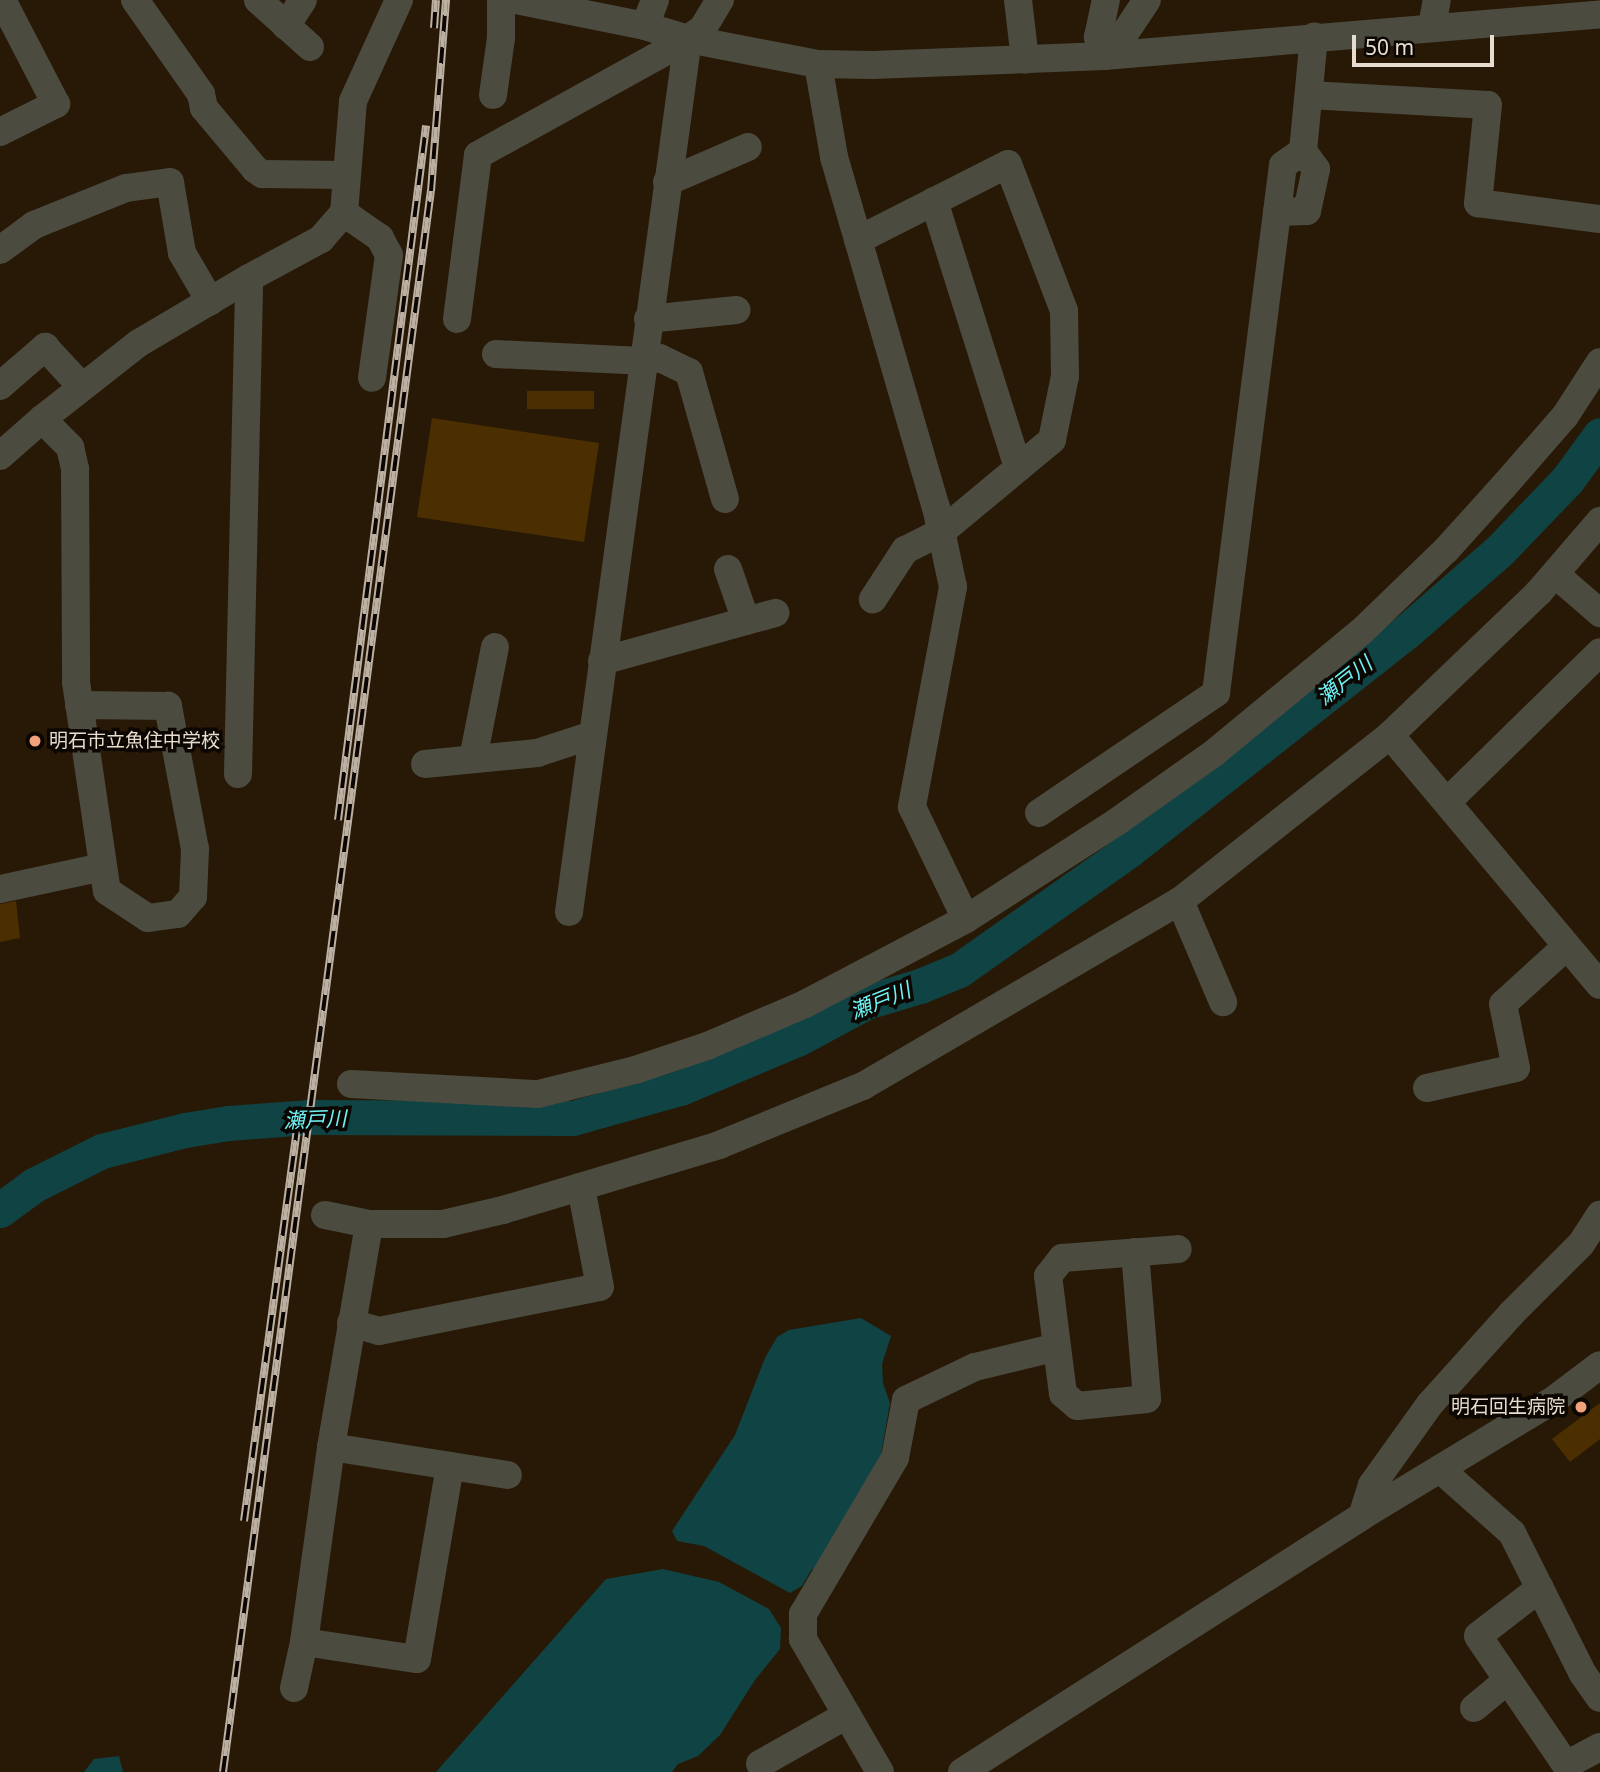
<!DOCTYPE html>
<html>
<head>
<meta charset="utf-8">
<style>
	body { margin:0 }
	#map { position:relative; width:1600px; height:1772px; overflow:hidden; background:#281906; font-family:"Noto Sans","Noto Sans JP",sans-serif }
	div>[style] { position:absolute }
	[style*='--x'] { left:calc(var(--x)*1px); top:calc(var(--y)*1px); width:calc(var(--w)*1px); rotate:calc(var(--a)*1deg) }
	.water>* { inset:0; background:#0f4344 }
	.river>* { height:35px; margin:-17.5px; padding:0 17.5px; transform-origin:17.5px; border-radius:17.5px; background:#0f4344 }
	.building>* { inset:0; background:#4b2f01 }
	.minor>* { height:28px; margin:-14px; padding:0 14px; transform-origin:14px; border-radius:14px; background:#4b4b40 }
	.rail>* { height:8px; margin-top:-4px; transform-origin:0; background:repeating-linear-gradient(90deg,#0c0602 0 16px,#bbb0a2 0 32px); box-sizing:border-box; border-block:2px solid #bbb0a2 }
	.dots>* { width:19px; height:19px; translate:-50% -50%; box-sizing:border-box; border:4px solid #0c0602; border-radius:50% }
	span { translate:-50% -50%; white-space:nowrap; text-align:center; line-height:1.15; -webkit-text-stroke:7px #0c0602; paint-order:stroke }
	.poi-label { font-size:19px; color:#e6dccf }
	.left { translate:0 -50%; text-align:left }
	.right { translate:-100% -50%; text-align:right }
	.water-label { font-size:21px; color:#6df3f5; font-style:italic }
	.scale { position:absolute; left:1352px; top:35px; width:142px; height:32px; box-sizing:border-box; border:4px solid #e6dccf; border-top:0; padding-left:9px; font-size:21px; line-height:24px; white-space:nowrap; color:#e6dccf; -webkit-text-stroke:5px #0c0602; paint-order:stroke }
</style>
</head>
<body>
<div id="map">
	<div class="water">
		<i style="clip-path:polygon(861px 1318px,891px 1336px,882px 1364px,883px 1383px,890px 1403px,880px 1460px,819px 1571px,812px 1569px,802px 1586px,790px 1593px,704px 1546px,677px 1541px,672px 1531px,735px 1435px,765px 1358px,777px 1337px,789px 1330px)"></i>
		<i style="clip-path:polygon(663px 1569px,719px 1582px,769px 1609px,781px 1628px,780px 1649px,755px 1680px,720px 1735px,698px 1756px,678px 1764px,672px 1772px,436px 1772px,606px 1579px)"></i>
		<i style="clip-path:polygon(119px 1756px,123px 1772px,84px 1772px,94px 1759px)"></i>
	</div>
	<div class="river">
		<i style="--x:0;--y:1210;--w:42;--a:-36.3"></i>
		<i style="--x:34;--y:1185;--w:76;--a:-26.6"></i>
		<i style="--x:102;--y:1151;--w:86;--a:-14.2"></i>
		<i style="--x:185;--y:1130;--w:44;--a:-9.2"></i>
		<i style="--x:228;--y:1123;--w:79;--a:-4.3"></i>
		<i style="--x:307;--y:1117;--w:266;--a:0.2"></i>
		<i style="--x:573;--y:1118;--w:111;--a:-15.7"></i>
		<i style="--x:680;--y:1088;--w:129;--a:-22.8"></i>
		<i style="--x:799;--y:1038;--w:76;--a:-28.2"></i>
		<i style="--x:866;--y:1002;--w:56;--a:-16.5"></i>
		<i style="--x:920;--y:986;--w:42;--a:-22.3"></i>
		<i style="--x:959;--y:970;--w:208;--a:-35.2"></i>
		<i style="--x:1129;--y:850;--w:352;--a:-38.2"></i>
		<i style="--x:1406;--y:632;--w:125;--a:-41.1"></i>
		<i style="--x:1500;--y:550;--w:98;--a:-46.2"></i>
		<i style="--x:1568;--y:479;--w:54;--a:-54"></i>
	</div>
	<div class="building">
		<i style="clip-path:polygon(527px 391px,594px 391px,594px 409px,527px 409px)"></i>
		<i style="clip-path:polygon(432px 418px,599px 443px,584px 542px,417px 517px)"></i>
		<i style="clip-path:polygon(16px 901px,20px 938px,0 942px,0 904px)"></i>
		<i style="clip-path:polygon(1600px 1403px,1600px 1439px,1570px 1462px,1552px 1439px)"></i>
	</div>
	<div class="minor">
		<i style="--x:135;--y:0;--w:115;--a:54.9"></i>
		<i style="--x:201;--y:94;--w:14;--a:78"></i>
		<i style="--x:204;--y:108;--w:80;--a:50.1"></i>
		<i style="--x:255;--y:169;--w:9;--a:36"></i>
		<i style="--x:262;--y:174;--w:84;--a:0.7"></i>
		<i style="--x:258;--y:0;--w:70;--a:42.1"></i>
		<i style="--x:516;--y:0;--w:132;--a:11.4"></i>
		<i style="--x:645;--y:26;--w:45;--a:16.8"></i>
		<i style="--x:688;--y:39;--w:132;--a:10.9"></i>
		<i style="--x:818;--y:64;--w:54;--a:1.1"></i>
		<i style="--x:872;--y:65;--w:232;--a:-2.2"></i>
		<i style="--x:1104;--y:56;--w:498;--a:-4.8"></i>
		<i style="--x:1018;--y:0;--w:60;--a:83.3"></i>
		<i style="--x:286;--y:26;--w:31;--a:-57"></i>
		<i style="--x:645;--y:26;--w:28;--a:-69"></i>
		<i style="--x:1432;--y:27;--w:27;--a:-80"></i>
		<i style="--x:1104;--y:56;--w:28;--a:-46"></i>
		<i style="--x:1123;--y:36;--w:43;--a:-56.3"></i>
		<i style="--x:1104;--y:56;--w:20;--a:-108"></i>
		<i style="--x:1098;--y:37;--w:38;--a:-78"></i>
		<i style="--x:818;--y:64;--w:94;--a:80.2"></i>
		<i style="--x:834;--y:157;--w:365;--a:73.8"></i>
		<i style="--x:936;--y:507;--w:82;--a:78"></i>
		<i style="--x:953;--y:587;--w:224;--a:100.6"></i>
		<i style="--x:912;--y:807;--w:124;--a:64.3"></i>
		<i style="--x:493;--y:95;--w:58;--a:-82"></i>
		<i style="--x:501;--y:38;--w:38;--a:-90"></i>
		<i style="--x:1309;--y:95;--w:179;--a:3.2"></i>
		<i style="--x:1488;--y:105;--w:99;--a:95.8"></i>
		<i style="--x:1478;--y:203;--w:123;--a:7.5"></i>
		<i style="--x:0;--y:132;--w:63;--a:-26.6"></i>
		<i style="--x:56;--y:104;--w:117;--a:-117.4"></i>
		<i style="--x:667;--y:182;--w:88;--a:-23.4"></i>
		<i style="--x:934;--y:201;--w:280;--a:72.5"></i>
		<i style="--x:1277;--y:212;--w:30;--a:-2"></i>
		<i style="--x:1307;--y:211;--w:43;--a:-77.9"></i>
		<i style="--x:1316;--y:169;--w:22;--a:-126"></i>
		<i style="--x:344;--y:213;--w:44;--a:34.8"></i>
		<i style="--x:380;--y:238;--w:19;--a:62"></i>
		<i style="--x:389;--y:255;--w:124;--a:97.9"></i>
		<i style="--x:858;--y:240;--w:168;--a:-26.9"></i>
		<i style="--x:1008;--y:164;--w:157;--a:69.1"></i>
		<i style="--x:1064;--y:311;--w:65;--a:89.1"></i>
		<i style="--x:1065;--y:376;--w:65;--a:101.5"></i>
		<i style="--x:1052;--y:440;--w:144;--a:140.3"></i>
		<i style="--x:941;--y:532;--w:40;--a:153.4"></i>
		<i style="--x:905;--y:550;--w:59;--a:123.1"></i>
		<i style="--x:0;--y:250;--w:42;--a:-36.3"></i>
		<i style="--x:34;--y:225;--w:99;--a:-21.9"></i>
		<i style="--x:126;--y:188;--w:44;--a:-7.8"></i>
		<i style="--x:170;--y:182;--w:72;--a:80.4"></i>
		<i style="--x:182;--y:253;--w:56;--a:59.7"></i>
		<i style="--x:457;--y:319;--w:165;--a:-82.7"></i>
		<i style="--x:478;--y:155;--w:240;--a:-28.9"></i>
		<i style="--x:688;--y:39;--w:19;--a:-36"></i>
		<i style="--x:703;--y:28;--w:33;--a:-59"></i>
		<i style="--x:648;--y:319;--w:89;--a:-5.8"></i>
		<i style="--x:496;--y:354;--w:146;--a:2.7"></i>
		<i style="--x:642;--y:361;--w:18;--a:-9"></i>
		<i style="--x:660;--y:358;--w:32;--a:26"></i>
		<i style="--x:689;--y:372;--w:132;--a:74.2"></i>
		<i style="--x:0;--y:386;--w:60;--a:-40.9"></i>
		<i style="--x:45;--y:347;--w:54;--a:47.2"></i>
		<i style="--x:42;--y:419;--w:40;--a:45"></i>
		<i style="--x:70;--y:447;--w:23;--a:77"></i>
		<i style="--x:75;--y:469;--w:213;--a:89.7"></i>
		<i style="--x:76;--y:682;--w:211;--a:81.6"></i>
		<i style="--x:107;--y:891;--w:49;--a:33.4"></i>
		<i style="--x:148;--y:918;--w:30;--a:-8"></i>
		<i style="--x:178;--y:914;--w:23;--a:-49"></i>
		<i style="--x:193;--y:897;--w:48;--a:-87.6"></i>
		<i style="--x:195;--y:849;--w:146;--a:-100.7"></i>
		<i style="--x:168;--y:706;--w:89;--a:-179.4"></i>
		<i style="--x:0;--y:456;--w:56;--a:-41.4"></i>
		<i style="--x:42;--y:419;--w:123;--a:-38.1"></i>
		<i style="--x:139;--y:343;--w:128;--a:-30.6"></i>
		<i style="--x:249;--y:278;--w:82;--a:-28.4"></i>
		<i style="--x:321;--y:239;--w:35;--a:-49"></i>
		<i style="--x:344;--y:213;--w:112;--a:-85.4"></i>
		<i style="--x:353;--y:101;--w:111;--a:-65.5"></i>
		<i style="--x:728;--y:569;--w:55;--a:70.9"></i>
		<i style="--x:1555;--y:574;--w:60;--a:40.9"></i>
		<i style="--x:602;--y:661;--w:180;--a:-15.5"></i>
		<i style="--x:1390;--y:735;--w:326;--a:50"></i>
		<i style="--x:473;--y:759;--w:114;--a:-78.9"></i>
		<i style="--x:425;--y:764;--w:113;--a:-5.6"></i>
		<i style="--x:537;--y:753;--w:58;--a:-18.1"></i>
		<i style="--x:238;--y:774;--w:496;--a:-88.7"></i>
		<i style="--x:1447;--y:802;--w:214;--a:-44.4"></i>
		<i style="--x:1039;--y:813;--w:214;--a:-34.1"></i>
		<i style="--x:1216;--y:693;--w:532;--a:-82.77"></i>
		<i style="--x:1283;--y:165;--w:24;--a:-35"></i>
		<i style="--x:1303;--y:151;--w:115;--a:-84.5"></i>
		<i style="--x:0;--y:889;--w:105;--a:-12.1"></i>
		<i style="--x:1180;--y:901;--w:110;--a:66.9"></i>
		<i style="--x:569;--y:912;--w:881;--a:-82.24"></i>
		<i style="--x:351;--y:1084;--w:187;--a:3.1"></i>
		<i style="--x:538;--y:1094;--w:100;--a:-13.9"></i>
		<i style="--x:635;--y:1070;--w:76;--a:-18.4"></i>
		<i style="--x:707;--y:1046;--w:107;--a:-23.2"></i>
		<i style="--x:805;--y:1004;--w:182;--a:-27.8"></i>
		<i style="--x:966;--y:919;--w:181;--a:-32.8"></i>
		<i style="--x:1118;--y:821;--w:118;--a:-35.3"></i>
		<i style="--x:1214;--y:753;--w:190;--a:-39.5"></i>
		<i style="--x:1361;--y:632;--w:118;--a:-44"></i>
		<i style="--x:1446;--y:550;--w:85;--a:-47.9"></i>
		<i style="--x:1503;--y:487;--w:94;--a:-48.9"></i>
		<i style="--x:1565;--y:416;--w:64;--a:-57.1"></i>
		<i style="--x:1427;--y:1088;--w:91;--a:-12.7"></i>
		<i style="--x:1516;--y:1068;--w:65;--a:-101.5"></i>
		<i style="--x:1503;--y:1004;--w:86;--a:-42.2"></i>
		<i style="--x:325;--y:1215;--w:45;--a:11.6"></i>
		<i style="--x:369;--y:1224;--w:74;--a:0"></i>
		<i style="--x:443;--y:1224;--w:62;--a:-13.1"></i>
		<i style="--x:503;--y:1210;--w:226;--a:-16.7"></i>
		<i style="--x:719;--y:1145;--w:156;--a:-22.3"></i>
		<i style="--x:863;--y:1086;--w:367;--a:-30.3"></i>
		<i style="--x:1180;--y:901;--w:268;--a:-38.3"></i>
		<i style="--x:1390;--y:735;--w:207;--a:-43.8"></i>
		<i style="--x:1539;--y:592;--w:94;--a:-49.3"></i>
		<i style="--x:1135;--y:1252;--w:147;--a:85.3"></i>
		<i style="--x:1147;--y:1399;--w:70;--a:174.3"></i>
		<i style="--x:1077;--y:1406;--w:18;--a:-139"></i>
		<i style="--x:1063;--y:1394;--w:119;--a:-97.2"></i>
		<i style="--x:1048;--y:1276;--w:23;--a:-52"></i>
		<i style="--x:1062;--y:1258;--w:116;--a:-4.4"></i>
		<i style="--x:351;--y:1323;--w:29;--a:16"></i>
		<i style="--x:379;--y:1331;--w:225;--a:-11.3"></i>
		<i style="--x:600;--y:1287;--w:102;--a:-100.8"></i>
		<i style="--x:331;--y:1447;--w:179;--a:9"></i>
		<i style="--x:1440;--y:1469;--w:96;--a:41.6"></i>
		<i style="--x:1512;--y:1533;--w:158;--a:63.3"></i>
		<i style="--x:1583;--y:1674;--w:29;--a:55"></i>
		<i style="--x:1362;--y:1516;--w:33;--a:-72"></i>
		<i style="--x:1372;--y:1485;--w:100;--a:-54.4"></i>
		<i style="--x:1430;--y:1404;--w:121;--a:-48"></i>
		<i style="--x:1511;--y:1314;--w:99;--a:-45"></i>
		<i style="--x:1581;--y:1244;--w:35;--a:-57"></i>
		<i style="--x:1540;--y:1588;--w:78;--a:142.3"></i>
		<i style="--x:1478;--y:1636;--w:156;--a:55.7"></i>
		<i style="--x:1566;--y:1765;--w:38;--a:-28"></i>
		<i style="--x:304;--y:1642;--w:114;--a:8.6"></i>
		<i style="--x:417;--y:1659;--w:196;--a:-80.3"></i>
		<i style="--x:294;--y:1688;--w:47;--a:-77.7"></i>
		<i style="--x:304;--y:1642;--w:197;--a:-82.1"></i>
		<i style="--x:331;--y:1447;--w:226;--a:-80.3"></i>
		<i style="--x:1474;--y:1708;--w:44;--a:-39.5"></i>
		<i style="--x:760;--y:1764;--w:100;--a:-29.4"></i>
		<i style="--x:880;--y:1772;--w:154;--a:-120.1"></i>
		<i style="--x:803;--y:1639;--w:25;--a:-90"></i>
		<i style="--x:803;--y:1614;--w:181;--a:-59.5"></i>
		<i style="--x:895;--y:1458;--w:59;--a:-79.3"></i>
		<i style="--x:906;--y:1400;--w:76;--a:-25.6"></i>
		<i style="--x:975;--y:1367;--w:84;--a:-13.7"></i>
		<i style="--x:962;--y:1772;--w:475;--a:-32.6"></i>
		<i style="--x:1362;--y:1516;--w:226;--a:-31.2"></i>
		<i style="--x:1555;--y:1399;--w:56;--a:-37.1"></i>
	</div>
	<div class="rail">
		<i style="--x:434;--y:28;--w:28;--a:-86"></i>
		<i style="--x:338;--y:820;--w:700;--a:-82.77"></i>
		<i style="--x:244;--y:1521;--w:403;--a:-82.3"></i>
		<i style="--x:223;--y:1772;--w:1595;--a:-82.51"></i>
		<i style="--x:431;--y:191;--w:192;--a:-85.5"></i>
	</div>
	<div class="dots">
		<i style="left:35px;top:741px;background:#f1a27b"></i>
		<i style="left:1581px;top:1407px;background:#f1a27b"></i>
	</div>
	<div class="poi-label">
		<span class="left" style="left:49px;top:741px">明石市立魚住中学校</span>
		<span class="right" style="left:1565px;top:1407px">明石回生病院</span>
	</div>
	<div class="water-label">
		<span style="left:1344px;top:680px;rotate:-38deg">瀬戸川</span>
		<span style="left:880px;top:1000px;rotate:-22deg">瀬戸川</span>
		<span style="left:315px;top:1119px;rotate:-2deg">瀬戸川</span>
	</div>
	<div class="scale">50 m</div>
</div>
</body>
</html>
